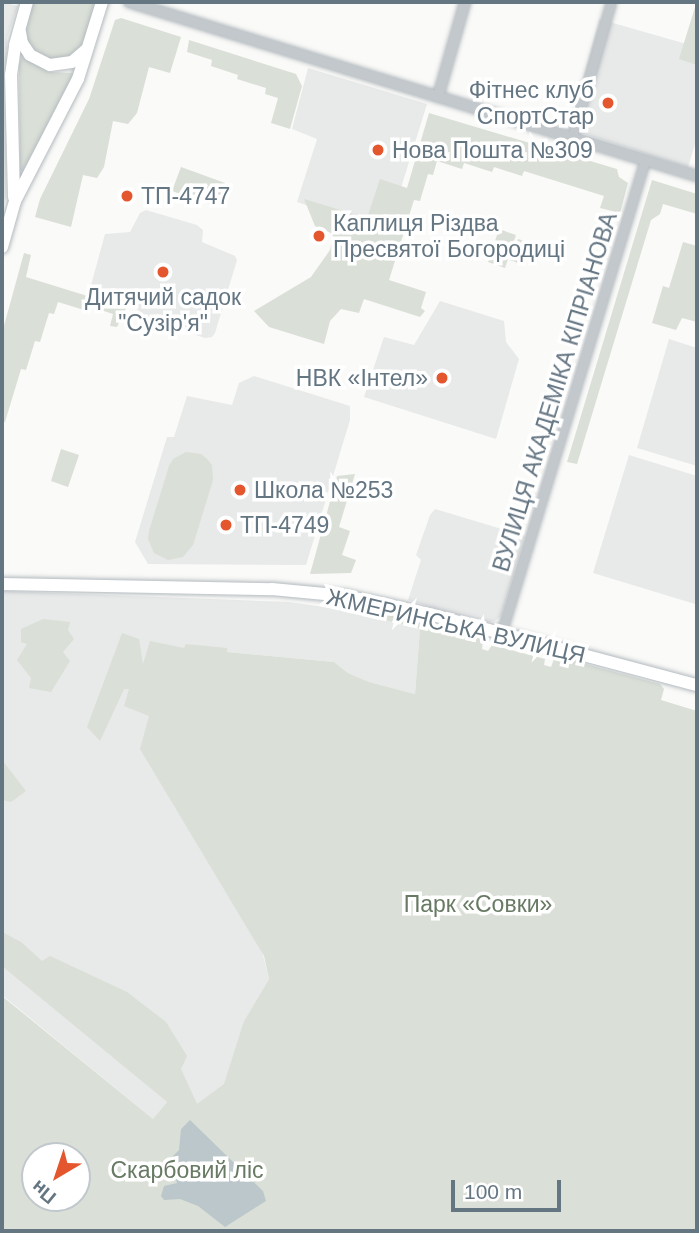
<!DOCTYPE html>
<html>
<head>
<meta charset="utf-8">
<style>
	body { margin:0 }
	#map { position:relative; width:699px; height:1233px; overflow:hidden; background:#fafaf8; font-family:Arial,sans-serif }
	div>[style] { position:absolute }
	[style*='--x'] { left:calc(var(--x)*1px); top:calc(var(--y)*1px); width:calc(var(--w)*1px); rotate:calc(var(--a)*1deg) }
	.built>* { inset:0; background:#e8e9e9 }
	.green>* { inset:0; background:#dadfd7 }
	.water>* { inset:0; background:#bbc7cb }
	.roads { filter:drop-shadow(0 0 2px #b3babf) drop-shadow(0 0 2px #b3babf) }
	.minor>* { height:9px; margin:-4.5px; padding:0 4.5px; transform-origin:4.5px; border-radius:4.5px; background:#c3c8cc }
	.tertiary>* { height:10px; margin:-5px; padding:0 5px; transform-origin:5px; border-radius:5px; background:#c3c8cc }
	.secondary>* { height:12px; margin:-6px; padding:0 6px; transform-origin:6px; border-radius:6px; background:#fff }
	.dots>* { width:19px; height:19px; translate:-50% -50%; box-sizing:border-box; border:4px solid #fff; border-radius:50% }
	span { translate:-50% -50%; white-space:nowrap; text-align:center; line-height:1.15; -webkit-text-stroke:7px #fff; paint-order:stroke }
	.poi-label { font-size:23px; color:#657683 }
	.right { translate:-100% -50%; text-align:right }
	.left { translate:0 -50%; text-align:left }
	.street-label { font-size:23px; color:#657683 }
	.park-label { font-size:23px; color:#687a64 }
	.frame { position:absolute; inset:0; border:4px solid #657683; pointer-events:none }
	.north { position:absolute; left:21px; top:1142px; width:70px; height:70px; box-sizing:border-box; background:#fff; border:2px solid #c1c8cd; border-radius:50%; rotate:219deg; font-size:19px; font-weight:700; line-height:28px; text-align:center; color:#657683 }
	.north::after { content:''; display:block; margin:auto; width:24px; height:32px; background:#e4572e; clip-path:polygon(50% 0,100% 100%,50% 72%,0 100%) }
	.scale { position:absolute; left:451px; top:1180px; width:110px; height:32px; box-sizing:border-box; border:4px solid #657683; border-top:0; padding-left:9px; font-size:21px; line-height:24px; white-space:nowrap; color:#657683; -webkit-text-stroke:5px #fff; paint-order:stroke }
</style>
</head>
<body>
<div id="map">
	<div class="built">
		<i style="clip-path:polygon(2px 2px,18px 6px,7px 38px,6px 197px,2px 213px)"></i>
		<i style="clip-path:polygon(599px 19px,697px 47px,697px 138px,688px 167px,569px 129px)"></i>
		<i style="clip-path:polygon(308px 68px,427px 104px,387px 233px,297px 202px,317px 139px,292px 129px)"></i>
		<i style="clip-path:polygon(146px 210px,197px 225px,203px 230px,202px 242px,235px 256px,237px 260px,215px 333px,212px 337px,205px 338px,148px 319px,129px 302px,90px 289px,105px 234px,130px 232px,140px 213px)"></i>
		<i style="clip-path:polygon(440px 301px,504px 321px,506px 342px,519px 359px,496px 439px,364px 397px,384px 337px,414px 345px)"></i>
		<i style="clip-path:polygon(669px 339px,697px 348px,697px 466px,637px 448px)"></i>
		<i style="clip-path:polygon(254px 376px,350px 406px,350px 420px,306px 565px,148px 564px,135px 542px,167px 437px,174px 437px,187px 396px,232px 405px,239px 383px)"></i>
		<i style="clip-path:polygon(629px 455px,697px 476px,695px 604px,593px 573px)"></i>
		<i style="clip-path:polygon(435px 509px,525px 536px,501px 616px,495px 621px,485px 623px,408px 600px,421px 560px,416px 555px,430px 515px)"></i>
		<i style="clip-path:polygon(2px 591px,289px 602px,345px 610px,420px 629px,415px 694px,369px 682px,348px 673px,334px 662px,227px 652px,186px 644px,269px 979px,244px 1021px,222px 1113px,169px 1101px,2px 962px)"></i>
		<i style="clip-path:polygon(2px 965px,167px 1102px,153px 1119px,2px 995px)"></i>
	</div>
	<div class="green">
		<i style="clip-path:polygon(31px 2px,97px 2px,85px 46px,59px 63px,33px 53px,23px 36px)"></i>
		<i style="clip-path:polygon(691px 2px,697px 2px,697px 65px,679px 59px,696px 4px)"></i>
		<i style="clip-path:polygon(121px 18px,181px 37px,170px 73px,149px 67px,137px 113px,128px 124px,113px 121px,104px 167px,97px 178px,83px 175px,71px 227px,35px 217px,40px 199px,89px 99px,115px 20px)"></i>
		<i style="clip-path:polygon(189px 40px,296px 74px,302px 86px,290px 129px,271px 123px,278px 98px,265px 94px,266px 88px,237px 79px,238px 75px,211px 66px,212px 60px,187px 52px)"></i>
		<i style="clip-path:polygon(22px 57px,49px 72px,74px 73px,23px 171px,20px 170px,19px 64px)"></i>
		<i style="clip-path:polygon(429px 113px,617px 169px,619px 177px,628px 183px,620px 213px,600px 208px,604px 196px,524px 171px,522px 176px,494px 167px,492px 172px,464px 163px,462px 169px,437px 161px,433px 175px,428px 174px,420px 201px,414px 200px,389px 280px,426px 292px,421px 308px,425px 311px,420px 317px,364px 299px,359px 313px,341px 309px,330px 321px,324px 344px,269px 327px,254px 311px,311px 277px,330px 250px,333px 234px,315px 226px,304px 199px,367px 218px,380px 179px,407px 188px)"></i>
		<i style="clip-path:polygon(181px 167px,225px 183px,217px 207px,172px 191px)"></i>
		<i style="clip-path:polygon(652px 180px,697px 194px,697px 214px,663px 204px,660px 214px,651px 220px,577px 464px,567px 462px)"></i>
		<i style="clip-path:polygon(499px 229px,516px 235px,505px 268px,488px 262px)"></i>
		<i style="clip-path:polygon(518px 239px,531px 243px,523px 265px,510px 260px)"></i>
		<i style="clip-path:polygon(683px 242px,697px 246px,697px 322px,682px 318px,676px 330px,652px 323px,663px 286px,669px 288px)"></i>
		<i style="clip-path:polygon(24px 253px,31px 255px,26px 277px,126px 308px,117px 327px,110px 326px,113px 314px,86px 305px,84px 310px,58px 302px,54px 314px,49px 313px,40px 342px,35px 341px,26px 370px,21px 369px,5px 422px,2px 421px,2px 333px)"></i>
		<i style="clip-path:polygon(61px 449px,79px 455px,68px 487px,51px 481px)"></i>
		<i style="clip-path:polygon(186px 452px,201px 454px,207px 459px,212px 465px,213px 480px,193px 545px,183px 557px,168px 560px,154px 553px,148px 539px,149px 531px,169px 466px,173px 459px)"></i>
		<i style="clip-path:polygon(355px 474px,339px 527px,350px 531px,342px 555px,356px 560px,351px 573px,310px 574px,337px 476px)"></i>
		<i style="clip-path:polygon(evenodd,346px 604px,483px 639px,482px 649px,488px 651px,492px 645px,545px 659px,544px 665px,551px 667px,555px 656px,660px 684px,664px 689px,661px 700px,697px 711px,697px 1231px,2px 1231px,2px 996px,153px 1119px,167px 1102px,2px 966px,2px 932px,21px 942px,42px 961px,50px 956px,127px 992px,166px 1022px,187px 1056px,181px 1069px,197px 1104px,224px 1084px,244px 1021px,269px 979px,264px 956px,140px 749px,149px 716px,124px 706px,129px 689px,124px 689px,100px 741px,87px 727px,122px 633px,139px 639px,143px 664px,150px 641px,184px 648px,186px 644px,227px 648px,227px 652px,334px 662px,348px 673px,369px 682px,415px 694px,420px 629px,345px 610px,346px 604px,35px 1156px,77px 1156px,77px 1198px,35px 1198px,35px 1156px)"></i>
		<i style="clip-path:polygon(43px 619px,70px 622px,68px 630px,74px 639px,63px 652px,70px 661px,51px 692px,29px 688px,31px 678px,17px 660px,27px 644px,21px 642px,21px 629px)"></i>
		<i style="clip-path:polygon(2px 760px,26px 791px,11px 802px,2px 800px)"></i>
	</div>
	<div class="water">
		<i style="clip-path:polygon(190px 1120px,263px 1191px,266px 1201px,225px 1227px,198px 1206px,180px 1199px,164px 1200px,161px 1196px,164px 1186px,177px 1183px,170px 1159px,179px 1150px,181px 1129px)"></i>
	</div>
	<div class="roads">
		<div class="minor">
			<i style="--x:572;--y:138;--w:141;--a:-74"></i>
			<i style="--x:501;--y:634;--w:495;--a:-73.1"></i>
		</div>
		<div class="tertiary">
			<i style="--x:129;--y:2;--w:594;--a:17.03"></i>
			<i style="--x:438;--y:97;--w:99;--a:-74.1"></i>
		</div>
		<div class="secondary">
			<i style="--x:20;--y:32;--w:11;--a:80"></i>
			<i style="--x:22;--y:43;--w:14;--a:56"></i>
			<i style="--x:30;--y:55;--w:22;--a:27"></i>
			<i style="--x:50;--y:65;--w:22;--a:-8"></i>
			<i style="--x:72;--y:62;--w:18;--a:-41"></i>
			<i style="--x:14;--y:197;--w:122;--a:-91.4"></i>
			<i style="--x:11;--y:75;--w:30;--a:-82"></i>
			<i style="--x:15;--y:45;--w:45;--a:-74.4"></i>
			<i style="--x:2;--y:247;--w:48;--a:-74.2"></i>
			<i style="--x:15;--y:201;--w:137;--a:-62.7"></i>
			<i style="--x:78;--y:79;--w:81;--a:-72.7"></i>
			<i style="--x:2;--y:584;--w:270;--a:1.1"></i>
			<i style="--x:272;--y:589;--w:74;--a:5.4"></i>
			<i style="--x:346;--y:596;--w:89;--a:12.3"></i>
			<i style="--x:433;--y:615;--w:273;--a:14.9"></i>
		</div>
	</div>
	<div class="dots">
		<i style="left:608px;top:103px;background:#e4572e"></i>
		<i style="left:378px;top:150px;background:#e4572e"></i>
		<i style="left:127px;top:196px;background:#e4572e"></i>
		<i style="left:319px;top:236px;background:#e4572e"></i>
		<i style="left:163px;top:272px;background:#e4572e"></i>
		<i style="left:442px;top:378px;background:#e4572e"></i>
		<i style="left:240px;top:490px;background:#e4572e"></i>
		<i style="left:226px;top:525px;background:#e4572e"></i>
	</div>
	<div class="poi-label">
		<span class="right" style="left:594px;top:103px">Фітнес клуб<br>СпортСтар</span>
		<span class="left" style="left:392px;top:150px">Нова Пошта №309</span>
		<span class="left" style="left:141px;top:196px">ТП-4747</span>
		<span class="left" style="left:333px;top:236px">Каплиця Різдва<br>Пресвятої Богородиці</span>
		<span style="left:163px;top:310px">Дитячий садок<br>"Сузір'я"</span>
		<span class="right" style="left:428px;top:378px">НВК «Інтел»</span>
		<span class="left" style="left:254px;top:490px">Школа №253</span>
		<span class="left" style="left:240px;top:525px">ТП-4749</span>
	</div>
	<div class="street-label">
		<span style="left:555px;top:392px;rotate:-73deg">ВУЛИЦЯ АКАДЕМІКА КІПРІАНОВА</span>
		<span style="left:456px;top:626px;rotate:13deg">ЖМЕРИНСЬКА ВУЛИЦЯ</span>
	</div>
	<div class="park-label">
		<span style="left:478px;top:904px">Парк «Совки»</span>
		<span style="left:187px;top:1170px">Скарбовий ліс</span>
	</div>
	<div class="frame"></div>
	<div class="north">Пн</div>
	<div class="scale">100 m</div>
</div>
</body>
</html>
